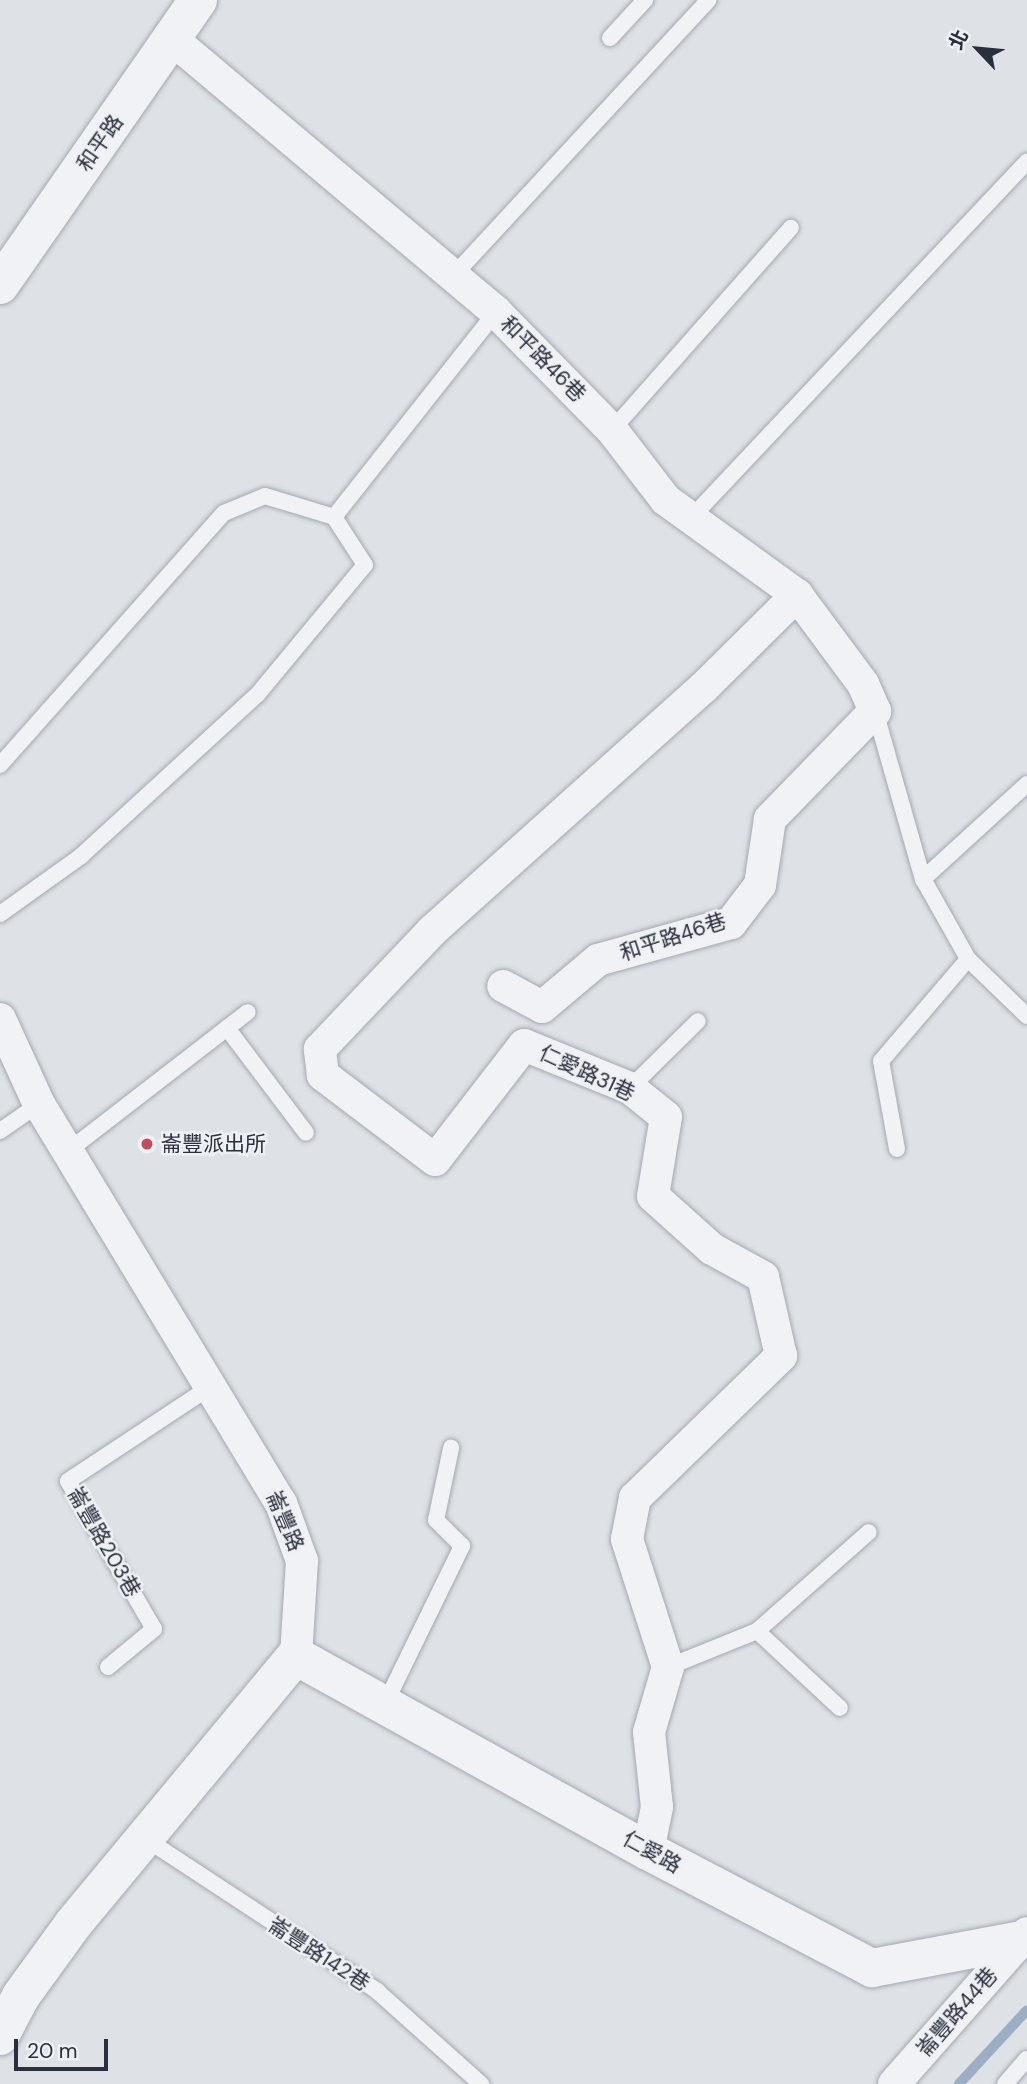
<!DOCTYPE html>
<html>
<head>
<meta charset="utf-8">
<style>
	body { margin:0 }
	#map { position:relative; width:1027px; height:2084px; overflow:hidden; background:#dee1e6; font-family:"DM Sans","Noto Sans TC",sans-serif }
	div>[style] { position:absolute }
	[style*='--x'] { left:calc(var(--x)*1px); top:calc(var(--y)*1px); width:calc(var(--w)*1px); rotate:calc(var(--a)*1deg) }
	.stream>* { height:10px; margin:-5px; padding:0 5px; transform-origin:5px; border-radius:5px; background:#9caec3 }
	.roads { filter:drop-shadow(0 0 2px #a4a8b0) drop-shadow(0 0 2px #a4a8b0) }
	.service>* { height:16px; margin:-8px; padding:0 8px; transform-origin:8px; border-radius:8px; background:#f1f2f5 }
	.minor>* { height:32px; margin:-16px; padding:0 16px; transform-origin:16px; border-radius:16px; background:#f1f2f5 }
	.tertiary>* { height:38px; margin:-19px; padding:0 19px; transform-origin:19px; border-radius:19px; background:#f1f2f5 }
	.dots>* { width:19px; height:19px; translate:-50% -50%; box-sizing:border-box; border:4px solid #eef0f4; border-radius:50% }
	span { translate:-50% -50%; white-space:nowrap; text-align:center; line-height:1.15; -webkit-text-stroke:5px #eef0f4; paint-order:stroke }
	.street-label { font-size:21px; color:#292f3c }
	.poi-label { font-size:21px; color:#292f3c }
	.left { translate:0 -50%; text-align:left }
	.north { position:absolute; left:943px; top:14px; width:70px; height:70px; -webkit-text-stroke:5px #eef0f4; paint-order:stroke; rotate:296deg; font-size:19px; font-weight:700; line-height:28px; text-align:center; color:#292f3c }
	.north::after { content:''; display:block; margin:auto; width:24px; height:32px; background:#292f3c; clip-path:polygon(50% 0,100% 100%,50% 72%,0 100%) }
	.scale { position:absolute; left:14px; top:2039px; width:94px; height:32px; box-sizing:border-box; border:4px solid #292f3c; border-top:0; padding-left:9px; font-size:21px; line-height:24px; white-space:nowrap; color:#292f3c; -webkit-text-stroke:5px #eef0f4; paint-order:stroke }
</style>
</head>
<body>
<div id="map">
	<div class="stream">
		<i style="--x:959;--y:2084;--w:100;--a:-47.4"></i>
	</div>
	<div class="roads">
		<div class="service">
			<i style="--x:610;--y:38;--w:52;--a:-47.4"></i>
			<i style="--x:453;--y:276;--w:376;--a:-47.2"></i>
			<i style="--x:612;--y:430;--w:270;--a:-48.5"></i>
			<i style="--x:691;--y:518;--w:490;--a:-46.7"></i>
			<i style="--x:875;--y:711;--w:175;--a:74.1"></i>
			<i style="--x:923;--y:879;--w:92;--a:60.6"></i>
			<i style="--x:968;--y:959;--w:82;--a:44"></i>
			<i style="--x:0;--y:765;--w:337;--a:-48.4"></i>
			<i style="--x:224;--y:513;--w:44;--a:-22.5"></i>
			<i style="--x:265;--y:496;--w:72;--a:16.9"></i>
			<i style="--x:923;--y:879;--w:141;--a:-42.4"></i>
			<i style="--x:0;--y:914;--w:100;--a:-35.6"></i>
			<i style="--x:81;--y:856;--w:239;--a:-42.5"></i>
			<i style="--x:257;--y:695;--w:169;--a:-50.3"></i>
			<i style="--x:365;--y:565;--w:57;--a:-122.9"></i>
			<i style="--x:334;--y:517;--w:261;--a:-51.7"></i>
			<i style="--x:227;--y:1028;--w:131;--a:53"></i>
			<i style="--x:630;--y:1088;--w:95;--a:-44.6"></i>
			<i style="--x:0;--y:1131;--w:47;--a:-34.7"></i>
			<i style="--x:897;--y:1149;--w:89;--a:-100.3"></i>
			<i style="--x:881;--y:1061;--w:134;--a:-49.5"></i>
			<i style="--x:68;--y:1151;--w:227;--a:-37.7"></i>
			<i style="--x:757;--y:1631;--w:113;--a:42.9"></i>
			<i style="--x:108;--y:1667;--w:60;--a:-39.6"></i>
			<i style="--x:154;--y:1629;--w:171;--a:-120.2"></i>
			<i style="--x:68;--y:1481;--w:174;--a:-33.5"></i>
			<i style="--x:668;--y:1667;--w:96;--a:-22"></i>
			<i style="--x:757;--y:1631;--w:149;--a:-41.5"></i>
			<i style="--x:385;--y:1704;--w:176;--a:-64"></i>
			<i style="--x:462;--y:1546;--w:37;--a:-135"></i>
			<i style="--x:436;--y:1520;--w:74;--a:-78.2"></i>
			<i style="--x:146;--y:1839;--w:277;--a:33.3"></i>
			<i style="--x:377;--y:1991;--w:140;--a:41.8"></i>
			<i style="--x:1005;--y:2084;--w:33;--a:-49"></i>
		</div>
		<div class="minor">
			<i style="--x:172;--y:39;--w:424;--a:40.1"></i>
			<i style="--x:496;--y:312;--w:165;--a:45.5"></i>
			<i style="--x:612;--y:430;--w:88;--a:52.4"></i>
			<i style="--x:666;--y:500;--w:162;--a:35.9"></i>
			<i style="--x:797;--y:595;--w:111;--a:53.4"></i>
			<i style="--x:863;--y:684;--w:30;--a:66"></i>
			<i style="--x:875;--y:711;--w:151;--a:134.2"></i>
			<i style="--x:770;--y:819;--w:67;--a:98.6"></i>
			<i style="--x:760;--y:885;--w:48;--a:127.3"></i>
			<i style="--x:731;--y:923;--w:138;--a:164.5"></i>
			<i style="--x:598;--y:960;--w:73;--a:140"></i>
			<i style="--x:542;--y:1007;--w:44;--a:-151.7"></i>
			<i style="--x:0;--y:1019;--w:94;--a:65.4"></i>
			<i style="--x:39;--y:1104;--w:467;--a:58.8"></i>
			<i style="--x:281;--y:1503;--w:62;--a:70.1"></i>
			<i style="--x:302;--y:1561;--w:95;--a:93.6"></i>
			<i style="--x:648;--y:1851;--w:45;--a:-78.4"></i>
			<i style="--x:657;--y:1807;--w:75;--a:-96.1"></i>
			<i style="--x:649;--y:1732;--w:68;--a:-73.7"></i>
			<i style="--x:668;--y:1667;--w:134;--a:-107.8"></i>
			<i style="--x:627;--y:1539;--w:42;--a:-79"></i>
			<i style="--x:635;--y:1498;--w:204;--a:-44.2"></i>
			<i style="--x:781;--y:1356;--w:81;--a:-102.8"></i>
			<i style="--x:763;--y:1277;--w:58;--a:-151.2"></i>
			<i style="--x:712;--y:1249;--w:79;--a:-138.1"></i>
			<i style="--x:653;--y:1196;--w:80;--a:-80.7"></i>
			<i style="--x:666;--y:1117;--w:46;--a:-141.1"></i>
			<i style="--x:630;--y:1088;--w:114;--a:-157.9"></i>
			<i style="--x:524;--y:1045;--w:145;--a:127.7"></i>
			<i style="--x:435;--y:1160;--w:141;--a:-142.8"></i>
			<i style="--x:323;--y:1075;--w:26;--a:-97"></i>
			<i style="--x:320;--y:1049;--w:163;--a:-46.5"></i>
			<i style="--x:432;--y:931;--w:365;--a:-41.9"></i>
			<i style="--x:704;--y:687;--w:131;--a:-44.7"></i>
			<i style="--x:894;--y:2084;--w:201;--a:-48.6"></i>
		</div>
		<div class="tertiary">
			<i style="--x:0;--y:285;--w:347;--a:-55.2"></i>
			<i style="--x:0;--y:2036;--w:45;--a:-62.3"></i>
			<i style="--x:21;--y:1996;--w:90;--a:-54"></i>
			<i style="--x:74;--y:1923;--w:347;--a:-50.3"></i>
			<i style="--x:296;--y:1656;--w:402;--a:29"></i>
			<i style="--x:648;--y:1851;--w:253;--a:27.6"></i>
			<i style="--x:872;--y:1968;--w:158;--a:-10.6"></i>
		</div>
	</div>
	<div class="dots">
		<i style="left:147px;top:1144px;background:#c04e5c"></i>
	</div>
	<div class="street-label">
		<span style="left:100px;top:143px;rotate:-55deg">和平路</span>
		<span style="left:543px;top:359px;rotate:45deg">和平路46巷</span>
		<span style="left:673px;top:937px;rotate:-18deg">和平路46巷</span>
		<span style="left:587px;top:1073px;rotate:25deg">仁愛路31巷</span>
		<span style="left:285px;top:1521px;rotate:67deg">崙豐路</span>
		<span style="left:104px;top:1542px;rotate:60deg">崙豐路203巷</span>
		<span style="left:652px;top:1852px;rotate:29deg">仁愛路</span>
		<span style="left:319px;top:1954px;rotate:33deg">崙豐路142巷</span>
		<span style="left:957px;top:2012px;rotate:-49deg">崙豐路44巷</span>
	</div>
	<div class="poi-label">
		<span class="left" style="left:161px;top:1144px">崙豐派出所</span>
	</div>
	<div class="north">北</div>
	<div class="scale">20 m</div>
</div>
</body>
</html>
